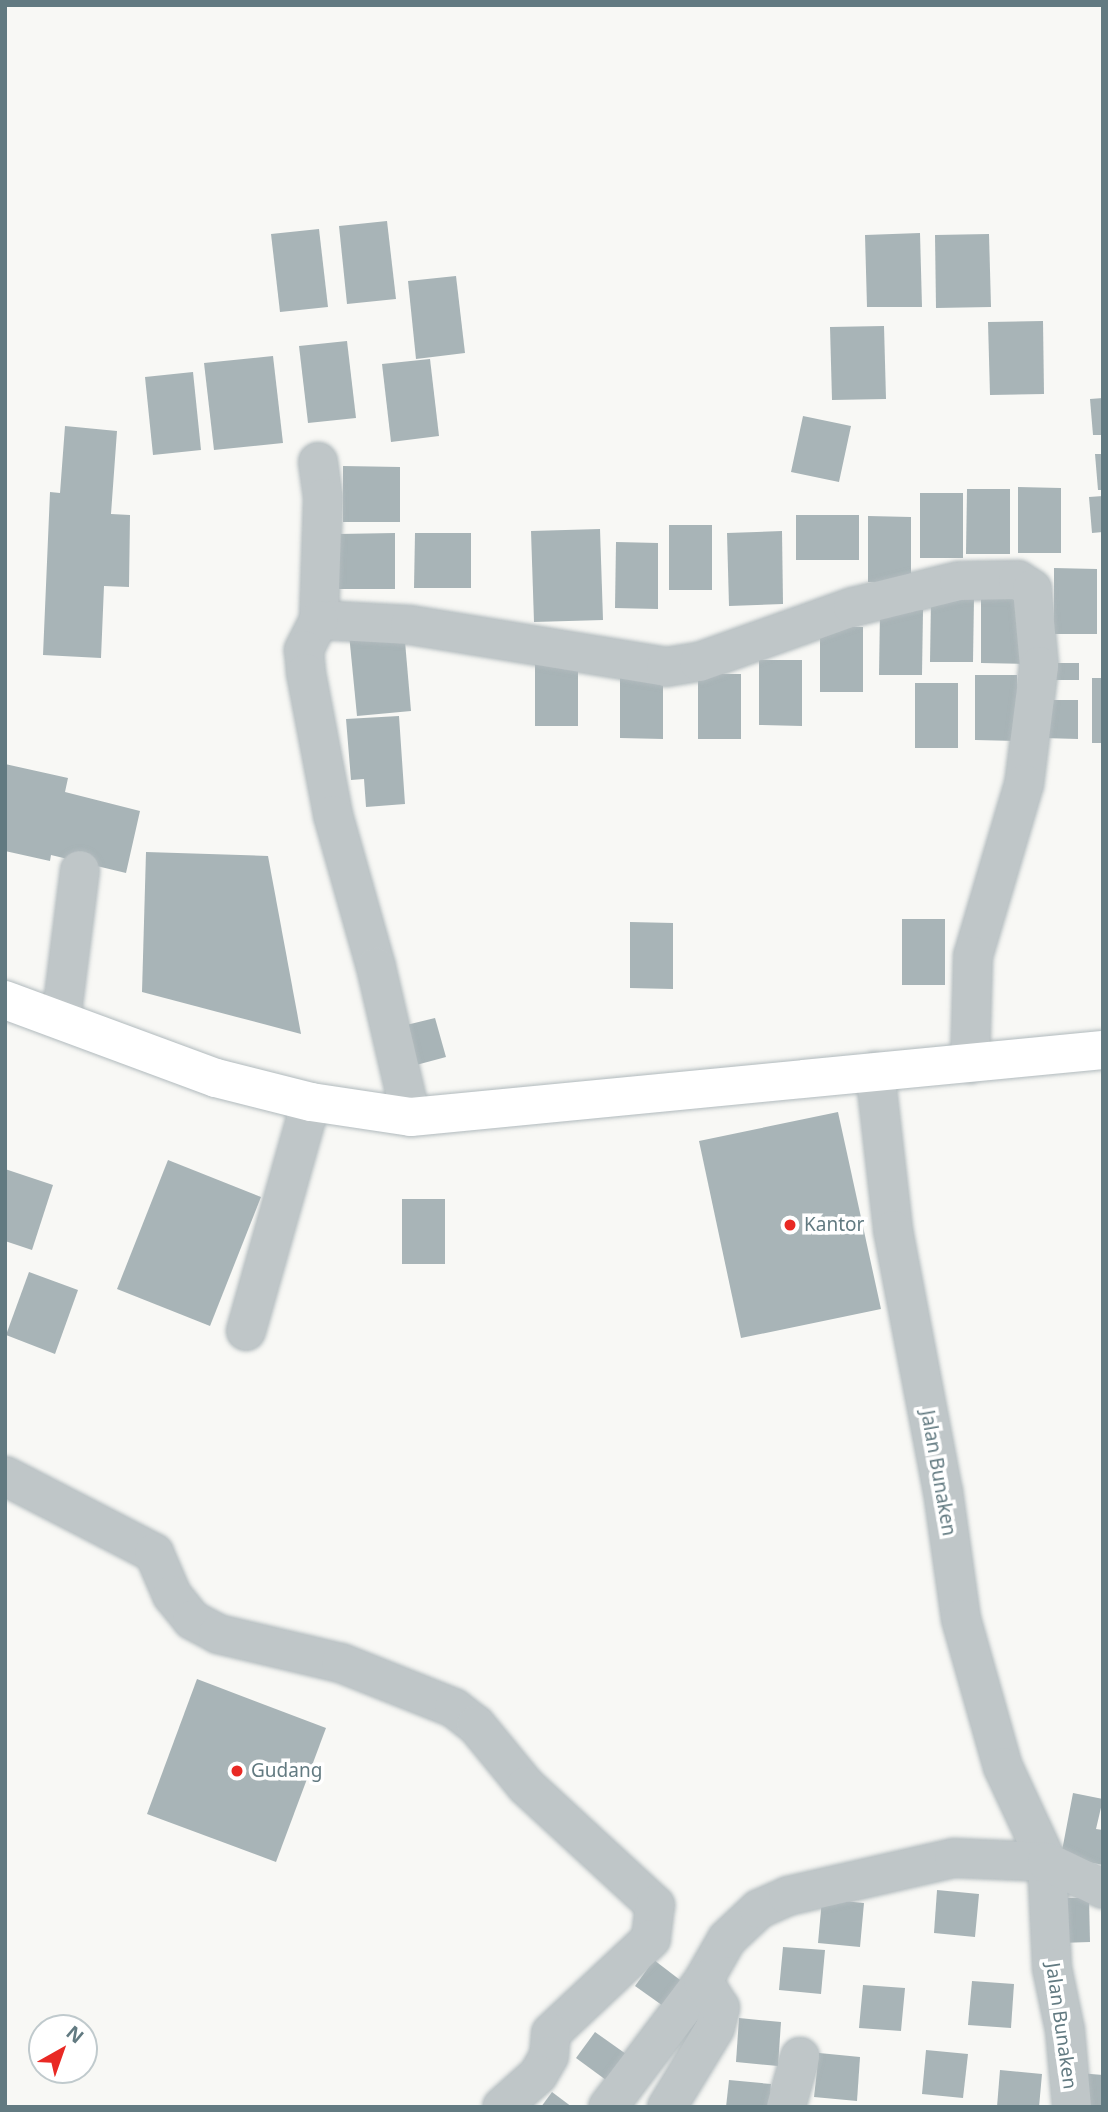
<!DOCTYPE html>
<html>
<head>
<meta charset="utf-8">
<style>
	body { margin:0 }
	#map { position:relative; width:1108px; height:2112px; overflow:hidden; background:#f8f8f5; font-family:"Noto Sans",sans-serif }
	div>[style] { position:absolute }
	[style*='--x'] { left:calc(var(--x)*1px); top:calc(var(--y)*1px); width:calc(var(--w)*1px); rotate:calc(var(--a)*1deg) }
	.building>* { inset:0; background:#a8b4b7 }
	.roads { filter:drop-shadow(0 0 2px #b1babd) drop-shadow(0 0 2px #b1babd) }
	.minor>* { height:38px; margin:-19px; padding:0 19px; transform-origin:19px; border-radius:19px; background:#bfc6c8 }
	.secondary>* { height:38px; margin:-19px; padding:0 19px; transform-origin:19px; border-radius:19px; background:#fff }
	.dots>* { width:19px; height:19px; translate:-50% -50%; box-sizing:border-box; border:4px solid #fff; border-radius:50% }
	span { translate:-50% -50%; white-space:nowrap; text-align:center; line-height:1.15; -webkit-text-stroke:7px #fff; paint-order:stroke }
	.poi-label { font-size:19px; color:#627a81 }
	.left { translate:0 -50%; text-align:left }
	.street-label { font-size:19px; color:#627a81 }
	.frame { position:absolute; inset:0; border:7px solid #627a81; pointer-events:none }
	.north { position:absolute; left:28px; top:2014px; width:70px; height:70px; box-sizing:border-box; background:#fff; border:2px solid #c0cacd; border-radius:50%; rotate:40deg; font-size:19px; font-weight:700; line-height:28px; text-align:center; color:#627a81 }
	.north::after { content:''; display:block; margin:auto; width:24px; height:32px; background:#e92924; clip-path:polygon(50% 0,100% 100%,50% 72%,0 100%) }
</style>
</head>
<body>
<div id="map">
	<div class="building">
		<i style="clip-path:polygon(387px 221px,396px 299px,347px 304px,339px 226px)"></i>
		<i style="clip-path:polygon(319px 229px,328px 307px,280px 312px,271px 234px)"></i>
		<i style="clip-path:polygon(920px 233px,922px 307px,867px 307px,865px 235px)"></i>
		<i style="clip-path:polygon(989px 234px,991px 307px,936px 308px,935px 235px)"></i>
		<i style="clip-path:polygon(456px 276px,465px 353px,416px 359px,408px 281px)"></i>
		<i style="clip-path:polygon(1043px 321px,1044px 394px,990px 395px,988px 322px)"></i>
		<i style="clip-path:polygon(884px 326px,886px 399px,832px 400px,830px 327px)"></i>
		<i style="clip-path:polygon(347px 341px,356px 418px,308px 423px,299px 346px)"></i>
		<i style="clip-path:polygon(273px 356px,283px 443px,214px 450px,204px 363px)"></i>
		<i style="clip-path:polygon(430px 359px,439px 436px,391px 442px,382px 364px)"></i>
		<i style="clip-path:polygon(193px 372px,201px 450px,153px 455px,145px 377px)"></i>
		<i style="clip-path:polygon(1103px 398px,1103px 435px,1093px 435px,1090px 399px)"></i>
		<i style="clip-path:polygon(803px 416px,851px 426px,839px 482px,791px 472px)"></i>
		<i style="clip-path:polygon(65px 426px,117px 431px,111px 514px,130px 515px,129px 587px,104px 586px,101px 658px,43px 655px,50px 492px,60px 493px)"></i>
		<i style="clip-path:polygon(1095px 454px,1103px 454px,1103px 490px,1098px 490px)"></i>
		<i style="clip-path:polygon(343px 466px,400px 467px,400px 522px,343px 522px)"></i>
		<i style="clip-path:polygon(1018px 487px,1061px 488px,1061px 553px,1018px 553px)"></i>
		<i style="clip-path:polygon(967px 489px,1010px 489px,1010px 554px,966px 554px)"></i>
		<i style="clip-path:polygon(920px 493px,963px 493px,963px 558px,920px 558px)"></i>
		<i style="clip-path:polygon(1103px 496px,1103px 532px,1092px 533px,1089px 497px)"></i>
		<i style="clip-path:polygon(796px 515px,859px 515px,859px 560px,796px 560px)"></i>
		<i style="clip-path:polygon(868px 516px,911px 517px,911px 582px,868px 582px)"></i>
		<i style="clip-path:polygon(669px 525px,712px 525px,712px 590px,669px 590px)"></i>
		<i style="clip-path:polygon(600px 529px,603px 620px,534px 622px,531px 531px)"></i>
		<i style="clip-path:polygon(782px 531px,783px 604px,729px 606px,727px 533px)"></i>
		<i style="clip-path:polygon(395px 533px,395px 589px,338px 589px,338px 534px)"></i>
		<i style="clip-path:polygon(415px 533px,471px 533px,471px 588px,414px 588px)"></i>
		<i style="clip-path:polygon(616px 542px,658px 543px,658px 609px,615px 608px)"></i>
		<i style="clip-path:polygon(1054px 568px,1097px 569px,1097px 634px,1054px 634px)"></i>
		<i style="clip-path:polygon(931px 597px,974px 597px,973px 662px,930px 662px)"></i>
		<i style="clip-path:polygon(981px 597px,1024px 599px,1024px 664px,981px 663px)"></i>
		<i style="clip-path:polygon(880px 610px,923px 610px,922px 675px,879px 675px)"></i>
		<i style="clip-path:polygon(820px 627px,863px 627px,863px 692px,820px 692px)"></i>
		<i style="clip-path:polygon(404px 630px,411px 711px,357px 716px,349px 634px)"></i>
		<i style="clip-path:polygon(759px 660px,802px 660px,802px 726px,759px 725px)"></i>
		<i style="clip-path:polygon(535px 661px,578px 661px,578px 726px,535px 726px)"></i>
		<i style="clip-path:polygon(1044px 663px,1079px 663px,1079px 680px,1045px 680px)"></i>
		<i style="clip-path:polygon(620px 673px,663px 674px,663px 739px,620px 738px)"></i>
		<i style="clip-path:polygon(698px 674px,741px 674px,741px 739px,698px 739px)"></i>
		<i style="clip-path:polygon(975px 675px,1017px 675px,1017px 741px,975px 740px)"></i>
		<i style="clip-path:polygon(1092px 678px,1103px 678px,1103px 743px,1092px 743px)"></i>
		<i style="clip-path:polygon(915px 683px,958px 683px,958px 748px,915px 748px)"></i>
		<i style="clip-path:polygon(1043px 700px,1078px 700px,1078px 739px,1043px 738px)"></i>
		<i style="clip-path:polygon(399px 716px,405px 804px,366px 807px,364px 779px,351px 780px,346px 719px)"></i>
		<i style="clip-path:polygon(5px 764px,68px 778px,65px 792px,140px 811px,126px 873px,51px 855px,50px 861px,5px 851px)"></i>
		<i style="clip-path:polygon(146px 852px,268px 856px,301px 1034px,142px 992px)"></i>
		<i style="clip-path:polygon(902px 919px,945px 919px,945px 985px,902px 985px)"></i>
		<i style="clip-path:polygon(630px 922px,673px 923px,673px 989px,630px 988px)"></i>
		<i style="clip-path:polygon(435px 1018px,446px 1057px,405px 1068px,394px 1028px)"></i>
		<i style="clip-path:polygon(838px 1112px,881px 1309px,741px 1338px,699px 1141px)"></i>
		<i style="clip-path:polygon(168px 1160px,261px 1197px,210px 1326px,117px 1289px)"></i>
		<i style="clip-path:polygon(5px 1169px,53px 1185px,32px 1250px,5px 1241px)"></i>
		<i style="clip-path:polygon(402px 1199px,445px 1199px,445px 1264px,402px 1264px)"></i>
		<i style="clip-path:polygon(29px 1272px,78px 1290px,55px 1354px,6px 1335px)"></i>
		<i style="clip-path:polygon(197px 1679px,326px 1728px,276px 1862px,147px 1814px)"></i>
		<i style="clip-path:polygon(1073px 1793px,1103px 1799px,1096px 1829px,1103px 1830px,1103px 1865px,1061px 1856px)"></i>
		<i style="clip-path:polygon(937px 1890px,979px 1894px,975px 1937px,934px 1933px)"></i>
		<i style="clip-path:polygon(1058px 1898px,1089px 1898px,1090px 1942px,1060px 1943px)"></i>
		<i style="clip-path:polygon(822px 1899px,864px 1903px,860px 1947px,818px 1943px)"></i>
		<i style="clip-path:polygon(783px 1947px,825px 1950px,821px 1994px,779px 1990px)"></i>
		<i style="clip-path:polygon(654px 1960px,684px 1983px,666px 2008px,635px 1986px)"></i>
		<i style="clip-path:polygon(972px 1981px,1014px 1984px,1011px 2028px,968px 2025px)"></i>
		<i style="clip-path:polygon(863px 1985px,905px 1988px,901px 2031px,859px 2028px)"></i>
		<i style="clip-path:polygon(739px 2018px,781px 2022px,778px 2066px,736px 2062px)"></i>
		<i style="clip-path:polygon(595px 2032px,626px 2054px,606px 2080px,576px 2058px)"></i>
		<i style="clip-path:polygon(926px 2050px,968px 2054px,963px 2098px,922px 2094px)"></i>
		<i style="clip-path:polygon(819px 2053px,860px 2057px,857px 2101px,814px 2097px)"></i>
		<i style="clip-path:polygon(1000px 2070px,1042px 2074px,1039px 2107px,997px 2107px)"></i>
		<i style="clip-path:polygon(1079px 2073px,1103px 2075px,1103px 2107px,1076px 2107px)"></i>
		<i style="clip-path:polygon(729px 2080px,771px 2084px,769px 2107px,726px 2107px)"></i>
		<i style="clip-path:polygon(552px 2092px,572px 2107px,541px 2107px)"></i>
	</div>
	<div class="roads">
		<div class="minor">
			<i style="--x:318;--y:462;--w:36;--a:82"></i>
			<i style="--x:323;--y:498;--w:122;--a:91.9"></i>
			<i style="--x:319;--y:620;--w:91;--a:3.1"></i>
			<i style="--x:410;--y:625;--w:259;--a:9.3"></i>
			<i style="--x:666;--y:667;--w:33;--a:-9"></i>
			<i style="--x:699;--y:662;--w:164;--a:-19.7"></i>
			<i style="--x:853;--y:607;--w:109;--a:-13.8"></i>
			<i style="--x:959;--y:581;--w:59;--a:-1"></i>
			<i style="--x:1018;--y:580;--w:17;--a:33"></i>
			<i style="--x:1032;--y:589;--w:77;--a:84.8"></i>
			<i style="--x:1039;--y:666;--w:119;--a:97.2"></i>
			<i style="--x:1024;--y:784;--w:179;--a:106.5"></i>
			<i style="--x:973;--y:956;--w:108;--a:91.6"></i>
			<i style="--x:319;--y:620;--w:34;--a:117"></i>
			<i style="--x:304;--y:650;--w:23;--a:85"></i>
			<i style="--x:306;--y:673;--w:145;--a:79.2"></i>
			<i style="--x:333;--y:815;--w:158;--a:74.2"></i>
			<i style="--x:376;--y:967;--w:154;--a:76.9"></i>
			<i style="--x:61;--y:1020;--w:151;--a:-82.8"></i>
			<i style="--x:875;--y:1071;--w:160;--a:83.5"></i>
			<i style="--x:893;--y:1230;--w:266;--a:79.2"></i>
			<i style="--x:943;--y:1491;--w:129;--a:82"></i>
			<i style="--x:961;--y:1619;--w:154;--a:74.2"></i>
			<i style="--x:1003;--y:1767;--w:105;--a:65.1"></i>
			<i style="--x:1047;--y:1862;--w:106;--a:87.3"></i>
			<i style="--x:1052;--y:1968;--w:63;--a:78.2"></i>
			<i style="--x:1065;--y:2030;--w:77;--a:84.8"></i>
			<i style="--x:246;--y:1331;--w:238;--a:-74.2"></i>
			<i style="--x:5;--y:1476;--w:168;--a:27.3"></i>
			<i style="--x:154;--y:1553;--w:46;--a:66.8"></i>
			<i style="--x:172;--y:1595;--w:32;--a:51"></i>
			<i style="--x:192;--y:1620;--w:30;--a:28"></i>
			<i style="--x:218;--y:1634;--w:126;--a:13.3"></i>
			<i style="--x:341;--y:1663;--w:122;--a:21.7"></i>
			<i style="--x:454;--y:1708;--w:28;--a:38"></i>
			<i style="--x:476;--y:1725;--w:79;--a:50.7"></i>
			<i style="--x:526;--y:1786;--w:176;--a:42.7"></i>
			<i style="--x:655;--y:1905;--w:34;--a:97"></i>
			<i style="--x:651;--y:1939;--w:137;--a:136.8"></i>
			<i style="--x:551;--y:2033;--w:23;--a:95"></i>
			<i style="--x:549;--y:2056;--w:22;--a:120"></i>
			<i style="--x:538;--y:2075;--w:48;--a:138.4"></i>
			<i style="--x:608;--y:2107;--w:158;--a:-53"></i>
			<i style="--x:703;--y:1981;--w:48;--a:-60.3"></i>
			<i style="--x:727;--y:1939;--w:44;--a:-43.2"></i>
			<i style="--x:759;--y:1909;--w:32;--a:-24"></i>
			<i style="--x:788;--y:1896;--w:170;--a:-12.9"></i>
			<i style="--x:954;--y:1858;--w:93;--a:2.5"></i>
			<i style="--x:1047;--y:1862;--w:62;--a:25.7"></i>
			<i style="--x:667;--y:2107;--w:92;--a:-58.7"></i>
			<i style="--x:715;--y:2028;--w:21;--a:-76"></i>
			<i style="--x:720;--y:2008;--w:32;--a:-122"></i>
			<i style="--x:786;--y:2107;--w:52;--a:-74.4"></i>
		</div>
		<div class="secondary">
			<i style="--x:5;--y:1000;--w:225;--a:20.3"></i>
			<i style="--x:216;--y:1078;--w:98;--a:14.2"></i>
			<i style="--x:311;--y:1102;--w:101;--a:8.5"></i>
			<i style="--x:411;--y:1117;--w:695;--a:-5.53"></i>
		</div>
	</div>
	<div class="dots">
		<i style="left:790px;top:1225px;background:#e92924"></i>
		<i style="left:237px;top:1771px;background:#e92924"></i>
	</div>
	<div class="poi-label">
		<span class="left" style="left:804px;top:1225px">Kantor</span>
		<span class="left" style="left:251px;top:1771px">Gudang</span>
	</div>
	<div class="street-label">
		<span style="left:938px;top:1473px;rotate:80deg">Jalan Bunaken</span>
		<span style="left:1061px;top:2026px;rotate:82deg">Jalan Bunaken</span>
	</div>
	<div class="frame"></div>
	<div class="north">N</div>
</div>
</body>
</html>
